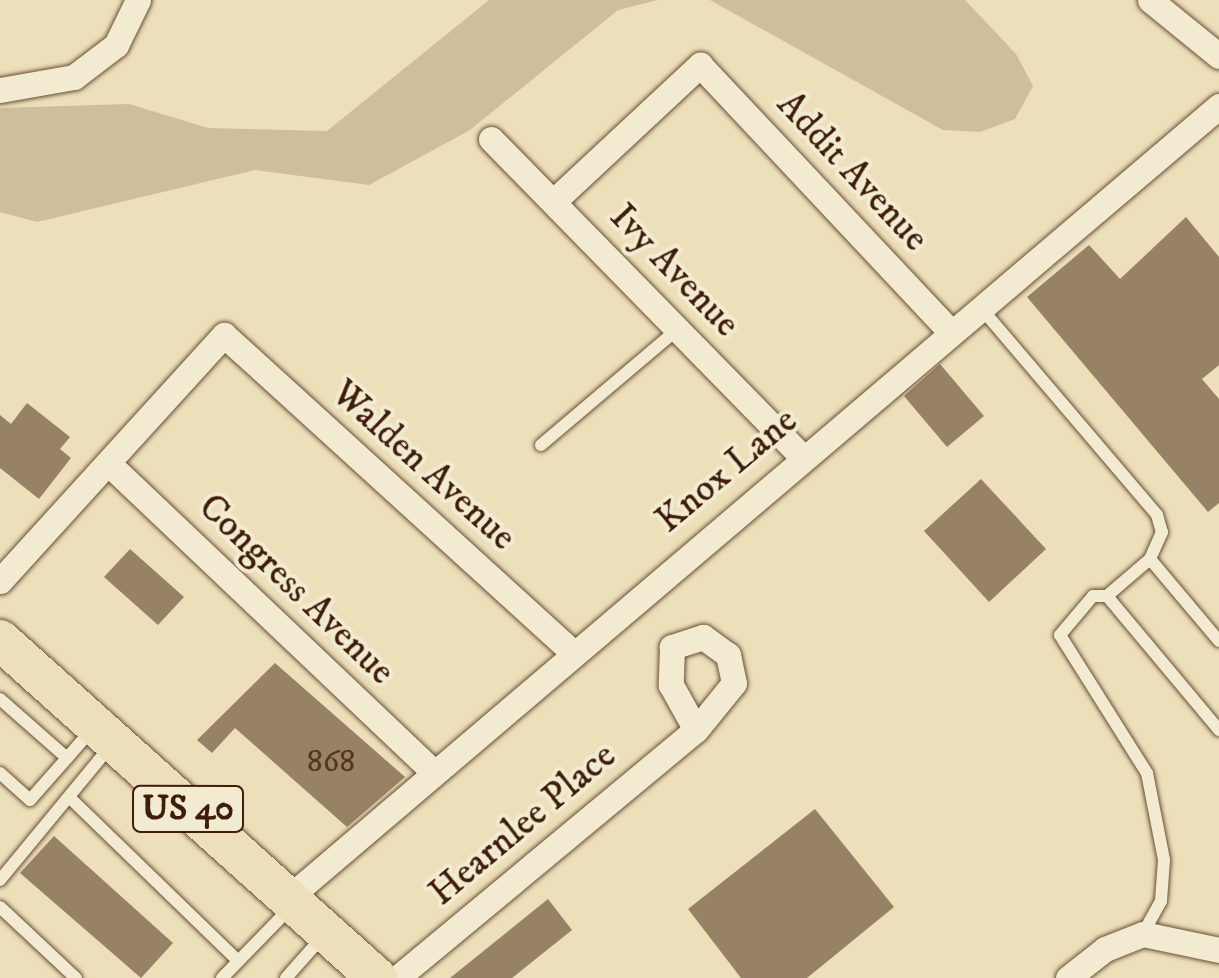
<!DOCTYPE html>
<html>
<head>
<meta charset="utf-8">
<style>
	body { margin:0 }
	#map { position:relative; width:1219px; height:978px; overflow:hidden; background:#ecdfb9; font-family:"IM FELL DW Pica",serif }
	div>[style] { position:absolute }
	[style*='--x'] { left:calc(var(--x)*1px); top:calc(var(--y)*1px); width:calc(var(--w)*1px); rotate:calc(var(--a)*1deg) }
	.green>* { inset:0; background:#cebe9b }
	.building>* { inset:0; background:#988265 }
	.roads { filter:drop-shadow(0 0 2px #6a4e35) drop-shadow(0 0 2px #6a4e35) }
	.service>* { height:12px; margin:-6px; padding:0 6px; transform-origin:6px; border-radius:6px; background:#f3ead2 }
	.minor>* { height:25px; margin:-12.5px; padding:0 12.5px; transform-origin:12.5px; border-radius:12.5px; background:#f3ead2 }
	.primary>* { height:40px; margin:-20px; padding:0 20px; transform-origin:20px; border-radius:20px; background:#ecdfb9 }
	span { translate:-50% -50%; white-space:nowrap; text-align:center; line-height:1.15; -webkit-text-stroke:8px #f3ead2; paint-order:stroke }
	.number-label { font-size:32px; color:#543620 }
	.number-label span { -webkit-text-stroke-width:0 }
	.shield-label span { padding:2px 8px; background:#f3ead2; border:2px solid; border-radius:8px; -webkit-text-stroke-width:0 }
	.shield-label { font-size:35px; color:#3e1d09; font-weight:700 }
	.street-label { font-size:38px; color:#3e1d09 }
</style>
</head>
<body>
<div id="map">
	<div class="green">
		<i style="clip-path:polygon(489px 0,658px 0,618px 10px,470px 130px,369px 185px,255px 170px,37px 222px,0 212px,0 108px,129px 104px,208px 128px,327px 131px)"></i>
		<i style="clip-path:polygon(710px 0,965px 0,1016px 54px,1033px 86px,1015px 119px,980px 132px,943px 130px)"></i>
	</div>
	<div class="building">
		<i style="clip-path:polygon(1186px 217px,1219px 257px,1219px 365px,1202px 379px,1219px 399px,1219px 503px,1208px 512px,1027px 297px,1089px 245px,1120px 279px)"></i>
		<i style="clip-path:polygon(940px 364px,984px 416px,947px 447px,904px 396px)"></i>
		<i style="clip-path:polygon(27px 403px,70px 437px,60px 449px,71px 458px,39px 499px,0 468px,0 415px,11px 424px)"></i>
		<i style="clip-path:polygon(981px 479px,1046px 549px,989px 602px,924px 531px)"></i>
		<i style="clip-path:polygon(130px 549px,184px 597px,158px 625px,104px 577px)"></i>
		<i style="clip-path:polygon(275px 663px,405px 777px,347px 827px,235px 728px,212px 753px,197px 740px)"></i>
		<i style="clip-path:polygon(815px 809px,894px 907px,807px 978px,741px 978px,688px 909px)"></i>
		<i style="clip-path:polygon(54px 836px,173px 943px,141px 978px,20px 873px)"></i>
		<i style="clip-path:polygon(548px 899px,572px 930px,512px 978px,450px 978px)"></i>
	</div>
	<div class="roads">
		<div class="service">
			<i style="--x:981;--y:308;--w:272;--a:49.6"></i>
			<i style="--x:1157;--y:515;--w:18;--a:74"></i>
			<i style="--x:1162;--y:532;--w:30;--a:114"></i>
			<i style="--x:541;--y:445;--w:180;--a:-40.3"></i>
			<i style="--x:1107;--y:596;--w:14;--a:180"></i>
			<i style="--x:1093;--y:596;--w:51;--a:130.2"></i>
			<i style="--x:1060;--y:635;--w:163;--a:57.8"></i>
			<i style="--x:1147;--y:773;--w:89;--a:78.9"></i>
			<i style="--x:1164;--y:860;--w:41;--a:94.2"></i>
			<i style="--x:1161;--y:901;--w:38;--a:119"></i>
			<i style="--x:1219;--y:641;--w:107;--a:-130.1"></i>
			<i style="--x:1150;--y:559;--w:57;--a:139.3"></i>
			<i style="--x:1107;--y:596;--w:175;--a:50.1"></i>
			<i style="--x:0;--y:699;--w:89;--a:41.4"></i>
			<i style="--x:67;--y:758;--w:40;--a:-49"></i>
			<i style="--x:0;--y:773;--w:40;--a:42"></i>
			<i style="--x:30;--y:800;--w:56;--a:-48.6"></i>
			<i style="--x:69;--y:797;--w:235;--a:44.1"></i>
			<i style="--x:0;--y:880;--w:176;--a:-50.5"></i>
			<i style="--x:0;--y:907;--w:104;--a:43.1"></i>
			<i style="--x:222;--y:978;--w:98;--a:-45.8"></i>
			<i style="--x:286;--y:978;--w:57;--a:-48.5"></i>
		</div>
		<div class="minor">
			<i style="--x:1150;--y:0;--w:89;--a:39.1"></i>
			<i style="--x:0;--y:90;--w:75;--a:-10"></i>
			<i style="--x:74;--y:77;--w:53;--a:-37.3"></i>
			<i style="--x:116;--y:45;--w:50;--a:-63.9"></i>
			<i style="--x:491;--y:139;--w:445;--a:45.6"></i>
			<i style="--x:554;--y:201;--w:200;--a:-43"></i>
			<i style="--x:700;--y:65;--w:365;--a:46.8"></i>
			<i style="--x:109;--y:464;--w:444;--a:43.5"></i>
			<i style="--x:0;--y:581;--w:333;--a:-47.7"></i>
			<i style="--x:224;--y:335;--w:471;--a:42.3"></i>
			<i style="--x:287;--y:899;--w:1224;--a:-40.39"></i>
			<i style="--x:397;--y:978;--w:388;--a:-39.7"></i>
			<i style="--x:696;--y:730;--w:60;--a:-51"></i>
			<i style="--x:734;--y:683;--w:29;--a:-102"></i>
			<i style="--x:728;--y:655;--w:31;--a:-144"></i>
			<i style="--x:703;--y:637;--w:33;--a:162"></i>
			<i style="--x:672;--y:647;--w:38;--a:92"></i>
			<i style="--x:671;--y:685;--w:51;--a:60.9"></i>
			<i style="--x:1068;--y:978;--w:47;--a:-38.1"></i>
			<i style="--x:1105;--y:949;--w:41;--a:-21.5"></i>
			<i style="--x:1143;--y:934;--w:78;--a:11.9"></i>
		</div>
		<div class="primary">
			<i style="--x:0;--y:640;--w:506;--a:41.88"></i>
		</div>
	</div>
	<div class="number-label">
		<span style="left:331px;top:762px">868</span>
	</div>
	<div class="shield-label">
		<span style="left:188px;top:809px">US 40</span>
	</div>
	<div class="street-label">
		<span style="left:852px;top:172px;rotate:47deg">Addit Avenue</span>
		<span style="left:674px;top:271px;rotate:46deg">Ivy Avenue</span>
		<span style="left:423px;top:466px;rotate:42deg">Walden Avenue</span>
		<span style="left:727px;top:471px;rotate:-40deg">Knox Lane</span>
		<span style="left:296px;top:590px;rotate:44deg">Congress Avenue</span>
		<span style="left:523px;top:825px;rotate:-40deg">Hearnlee Place</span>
	</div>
</div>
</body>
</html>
